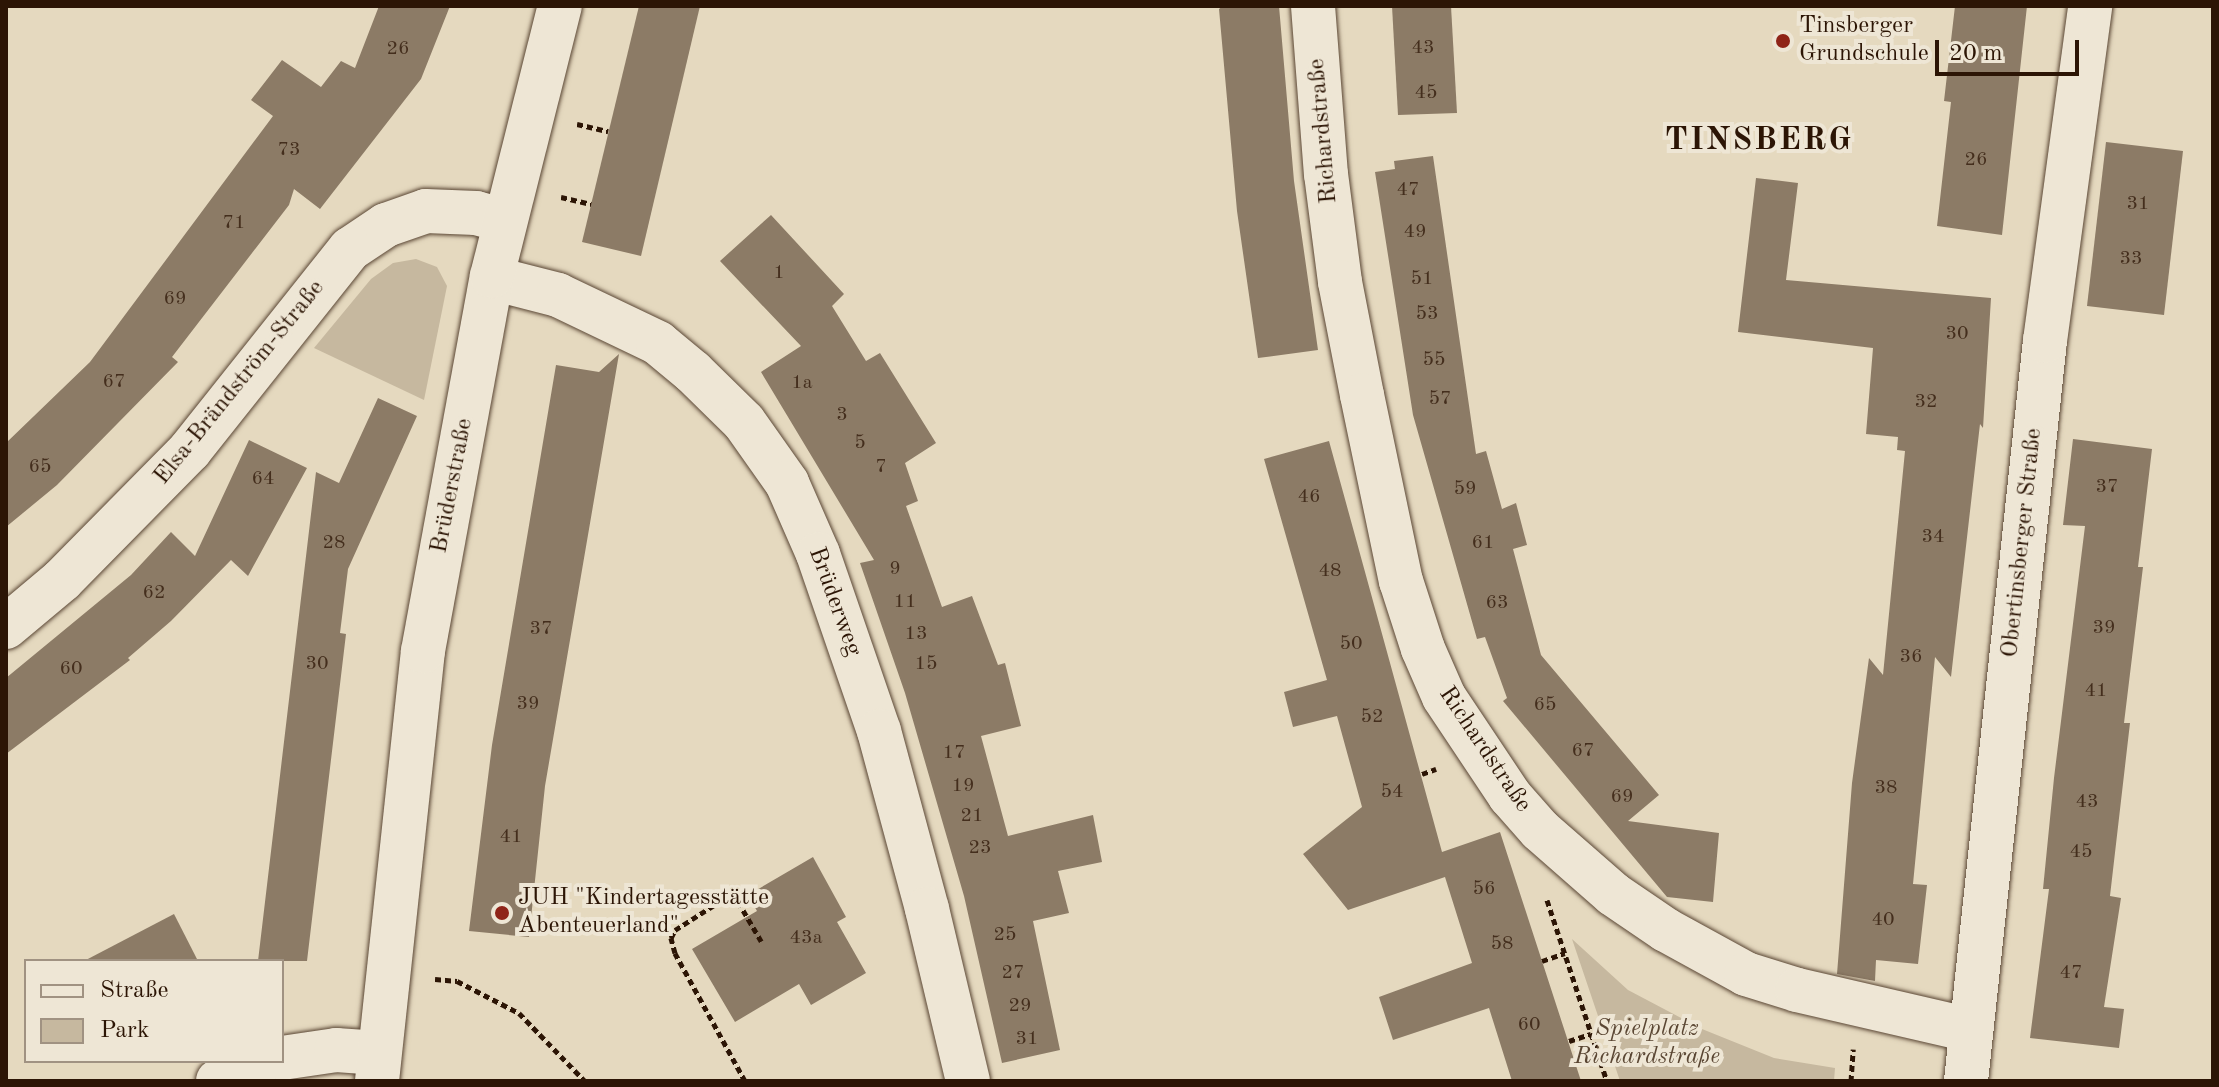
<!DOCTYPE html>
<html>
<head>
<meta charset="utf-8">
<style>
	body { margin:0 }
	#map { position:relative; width:2219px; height:1087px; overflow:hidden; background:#e5d9bf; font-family:"Old Standard TT",serif }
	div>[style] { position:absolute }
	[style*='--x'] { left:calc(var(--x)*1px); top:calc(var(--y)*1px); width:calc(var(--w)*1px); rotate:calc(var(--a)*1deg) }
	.green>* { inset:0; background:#c6b89f }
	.building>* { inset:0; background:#8c7b66 }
	.path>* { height:5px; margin-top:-2.5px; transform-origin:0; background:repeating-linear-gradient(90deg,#2c1505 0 6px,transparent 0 10px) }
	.roads { filter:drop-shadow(0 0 2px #5a4634) drop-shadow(0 0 2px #5a4634) }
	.street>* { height:44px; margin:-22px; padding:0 22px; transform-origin:22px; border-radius:22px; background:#eee6d5 }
	.dots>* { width:22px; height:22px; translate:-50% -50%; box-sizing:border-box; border:4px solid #eee6d5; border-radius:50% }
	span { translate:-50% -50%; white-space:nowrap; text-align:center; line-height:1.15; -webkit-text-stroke:8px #eee6d5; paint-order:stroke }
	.number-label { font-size:20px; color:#442e1d }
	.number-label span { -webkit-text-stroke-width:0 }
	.poi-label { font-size:24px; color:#2c1505 }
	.left { translate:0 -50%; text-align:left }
	.street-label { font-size:24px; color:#2c1505 }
	.park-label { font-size:24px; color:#5a4633; font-style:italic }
	.district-label { font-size:32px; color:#2c1505; font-weight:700; letter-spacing:2px }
	.frame { position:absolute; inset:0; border:8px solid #2c1505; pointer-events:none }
	.legend { position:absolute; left:24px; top:959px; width:260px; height:104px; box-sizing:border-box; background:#eee6d5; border:2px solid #a09282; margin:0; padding:10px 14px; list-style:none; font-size:24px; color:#2c1505 }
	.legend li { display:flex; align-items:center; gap:16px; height:40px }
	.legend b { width:40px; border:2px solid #a09282 }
	.scale { position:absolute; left:1935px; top:40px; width:144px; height:36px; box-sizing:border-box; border:4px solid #2c1505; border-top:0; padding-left:10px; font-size:24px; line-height:28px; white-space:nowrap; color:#2c1505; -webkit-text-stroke:6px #eee6d5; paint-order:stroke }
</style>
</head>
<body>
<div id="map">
	<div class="green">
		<i style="clip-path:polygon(416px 259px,437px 267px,447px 286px,424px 400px,314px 348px,371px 279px,393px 263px)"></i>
		<i style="clip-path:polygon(1572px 939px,1628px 990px,1702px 1029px,1774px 1058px,1835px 1068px,1834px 1081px,1620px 1081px)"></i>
	</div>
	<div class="building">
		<i style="clip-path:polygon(379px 6px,450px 6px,421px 79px,320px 209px,294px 189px,289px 205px,172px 357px,178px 362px,57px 485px,6px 527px,6px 443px,90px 362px,273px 116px,251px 100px,282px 60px,321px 87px,341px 61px,355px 68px)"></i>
		<i style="clip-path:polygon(639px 6px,700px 6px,641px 256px,582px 242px)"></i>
		<i style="clip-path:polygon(1223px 6px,1279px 6px,1294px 181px,1318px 350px,1258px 358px,1237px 211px,1219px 9px)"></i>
		<i style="clip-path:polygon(1392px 6px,1451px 6px,1457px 113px,1398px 115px)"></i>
		<i style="clip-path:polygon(1955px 6px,2027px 6px,2002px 235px,1937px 226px,1951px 102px,1944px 101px)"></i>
		<i style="clip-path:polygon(2106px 142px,2183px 151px,2164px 315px,2087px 306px)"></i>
		<i style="clip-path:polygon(1433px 156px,1476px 454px,1486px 451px,1502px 509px,1516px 503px,1527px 545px,1513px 549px,1541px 655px,1659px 795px,1628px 821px,1719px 833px,1713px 902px,1667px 897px,1503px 701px,1507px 698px,1485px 637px,1477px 639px,1413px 415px,1375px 172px,1395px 169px,1394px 161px)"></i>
		<i style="clip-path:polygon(1756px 178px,1798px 183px,1786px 280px,1991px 298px,1983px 428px,1980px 424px,1951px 677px,1935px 657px,1913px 884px,1927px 885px,1918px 964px,1876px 960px,1875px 981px,1837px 974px,1852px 783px,1869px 658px,1883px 675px,1905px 451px,1897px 450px,1898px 437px,1866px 434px,1873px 348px,1738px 332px)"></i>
		<i style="clip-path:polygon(771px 215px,844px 294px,832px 306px,866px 361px,880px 353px,936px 443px,905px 463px,918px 501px,906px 506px,942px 607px,972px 596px,998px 665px,1005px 663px,1021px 726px,981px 736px,1008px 836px,1093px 815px,1102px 862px,1058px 871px,1069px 913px,1033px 921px,1060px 1050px,1002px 1063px,964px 896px,905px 693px,860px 563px,874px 560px,761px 372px,801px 346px,720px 261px)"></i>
		<i style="clip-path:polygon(619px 354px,545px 786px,529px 937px,469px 931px,492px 745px,556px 365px,599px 372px)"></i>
		<i style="clip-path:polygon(378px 398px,417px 416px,348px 569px,340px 633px,346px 634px,307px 961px,258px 961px,316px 472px,339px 483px)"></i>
		<i style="clip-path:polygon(2073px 439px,2152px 449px,2138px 567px,2143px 567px,2124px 723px,2130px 723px,2110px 896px,2121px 898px,2104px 1007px,2124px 1009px,2119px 1048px,2030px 1038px,2049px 889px,2043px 889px,2054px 778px,2085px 526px,2063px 525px)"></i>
		<i style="clip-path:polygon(249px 440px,307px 468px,248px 576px,231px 560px,171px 621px,128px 658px,130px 660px,6px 754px,6px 678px,131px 575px,171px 532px,195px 556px)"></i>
		<i style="clip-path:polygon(1329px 441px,1442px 852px,1500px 832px,1581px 1081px,1512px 1081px,1489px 1008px,1393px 1040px,1379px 997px,1472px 963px,1445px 877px,1348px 910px,1303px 854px,1362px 807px,1337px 716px,1293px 727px,1284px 692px,1327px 680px,1264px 459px)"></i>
		<i style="clip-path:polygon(813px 857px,846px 917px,837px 922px,866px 973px,811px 1005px,799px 984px,735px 1022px,692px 949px,757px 911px,748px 895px)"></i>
		<i style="clip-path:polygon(174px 914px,198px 961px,84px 961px)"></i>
	</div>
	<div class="path">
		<i style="--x:577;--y:124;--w:32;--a:13"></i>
		<i style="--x:561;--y:197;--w:31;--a:13"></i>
		<i style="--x:1422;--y:774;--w:15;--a:-20"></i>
		<i style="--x:1547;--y:900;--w:191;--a:71.7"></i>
		<i style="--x:1542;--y:961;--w:24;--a:-19"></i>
		<i style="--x:435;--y:979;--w:22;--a:5"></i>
		<i style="--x:457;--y:981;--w:70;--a:27.3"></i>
		<i style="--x:519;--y:1013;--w:95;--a:45.9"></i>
		<i style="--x:1569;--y:1041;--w:23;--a:-18"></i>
		<i style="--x:745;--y:1081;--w:146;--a:-118.7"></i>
		<i style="--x:675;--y:953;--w:16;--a:-105"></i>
		<i style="--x:671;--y:938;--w:9;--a:-63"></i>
		<i style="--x:675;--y:930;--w:69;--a:-32.5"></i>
		<i style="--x:733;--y:893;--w:56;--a:59.7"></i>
		<i style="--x:1851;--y:1081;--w:32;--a:-86"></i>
	</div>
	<div class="roads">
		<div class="street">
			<i style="--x:1313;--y:6;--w:169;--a:85.6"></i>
			<i style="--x:1326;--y:174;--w:109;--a:82.6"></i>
			<i style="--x:1340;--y:282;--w:115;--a:79"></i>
			<i style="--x:1362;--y:395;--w:190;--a:78.2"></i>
			<i style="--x:1401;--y:581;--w:71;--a:72.1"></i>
			<i style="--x:1423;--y:649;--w:52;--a:66.4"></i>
			<i style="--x:1444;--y:697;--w:119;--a:56.3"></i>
			<i style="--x:1510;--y:796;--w:45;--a:48.6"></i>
			<i style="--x:1540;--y:830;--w:97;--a:41.2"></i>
			<i style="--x:1613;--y:894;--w:64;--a:34.2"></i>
			<i style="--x:1666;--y:930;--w:91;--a:28.8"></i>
			<i style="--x:1746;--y:974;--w:53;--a:17.4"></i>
			<i style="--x:1797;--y:990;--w:178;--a:13"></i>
			<i style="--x:492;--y:278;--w:68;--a:14.4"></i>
			<i style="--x:558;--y:295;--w:111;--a:25.6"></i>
			<i style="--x:658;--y:343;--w:45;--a:39.6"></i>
			<i style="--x:693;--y:372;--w:71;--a:44.4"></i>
			<i style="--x:744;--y:422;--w:75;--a:54.8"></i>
			<i style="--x:787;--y:483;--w:77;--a:66.4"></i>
			<i style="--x:818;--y:554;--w:187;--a:71"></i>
			<i style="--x:879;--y:731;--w:184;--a:74.9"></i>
			<i style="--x:927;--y:909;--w:177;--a:76.6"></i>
			<i style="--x:6;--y:627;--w:73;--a:-40"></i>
			<i style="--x:62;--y:580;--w:182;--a:-45.4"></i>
			<i style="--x:190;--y:450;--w:257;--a:-51.5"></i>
			<i style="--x:350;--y:249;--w:43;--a:-33.7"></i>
			<i style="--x:386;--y:225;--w:42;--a:-19.3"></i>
			<i style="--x:426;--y:211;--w:50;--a:2.3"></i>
			<i style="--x:476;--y:213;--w:30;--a:15"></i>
			<i style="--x:282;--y:1058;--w:55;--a:-8.4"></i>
			<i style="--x:336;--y:1050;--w:43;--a:4"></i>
			<i style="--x:218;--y:1081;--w:49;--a:-24"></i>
			<i style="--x:377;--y:1081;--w:432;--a:-83.9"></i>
			<i style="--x:423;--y:651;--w:381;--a:-79.6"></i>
			<i style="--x:492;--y:276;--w:278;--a:-75.9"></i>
			<i style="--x:1966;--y:1081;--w:744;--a:-83.91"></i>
			<i style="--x:2045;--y:341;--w:338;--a:-82.3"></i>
		</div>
	</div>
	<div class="dots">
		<i style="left:1783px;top:41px;background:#8f2418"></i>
		<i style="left:502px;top:913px;background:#8f2418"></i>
	</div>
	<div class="number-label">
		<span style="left:1423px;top:48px">43</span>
		<span style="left:398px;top:49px">26</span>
		<span style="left:1426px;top:93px">45</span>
		<span style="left:289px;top:150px">73</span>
		<span style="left:1976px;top:160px">26</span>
		<span style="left:1408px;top:190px">47</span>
		<span style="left:2138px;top:204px">31</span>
		<span style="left:234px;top:223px">71</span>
		<span style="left:1415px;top:232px">49</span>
		<span style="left:2131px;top:259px">33</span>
		<span style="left:779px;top:273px">1</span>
		<span style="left:1422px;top:279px">51</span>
		<span style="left:175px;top:299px">69</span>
		<span style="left:1427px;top:314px">53</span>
		<span style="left:1957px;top:334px">30</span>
		<span style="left:1434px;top:360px">55</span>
		<span style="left:114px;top:382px">67</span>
		<span style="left:802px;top:383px">1a</span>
		<span style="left:1440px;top:399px">57</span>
		<span style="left:1926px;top:402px">32</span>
		<span style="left:842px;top:415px">3</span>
		<span style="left:860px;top:443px">5</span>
		<span style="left:40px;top:467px">65</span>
		<span style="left:881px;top:467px">7</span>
		<span style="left:263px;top:479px">64</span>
		<span style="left:2107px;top:487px">37</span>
		<span style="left:1465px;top:489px">59</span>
		<span style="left:1309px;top:497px">46</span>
		<span style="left:1933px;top:537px">34</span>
		<span style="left:334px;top:543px">28</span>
		<span style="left:1483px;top:543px">61</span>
		<span style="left:895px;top:569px">9</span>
		<span style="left:1330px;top:571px">48</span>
		<span style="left:154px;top:593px">62</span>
		<span style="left:905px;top:602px">11</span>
		<span style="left:1497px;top:603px">63</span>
		<span style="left:2104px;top:628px">39</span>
		<span style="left:541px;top:629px">37</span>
		<span style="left:916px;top:634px">13</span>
		<span style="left:1351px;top:644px">50</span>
		<span style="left:1911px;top:657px">36</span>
		<span style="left:317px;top:664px">30</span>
		<span style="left:926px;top:664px">15</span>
		<span style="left:71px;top:669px">60</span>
		<span style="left:2096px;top:691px">41</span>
		<span style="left:528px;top:704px">39</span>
		<span style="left:1545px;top:705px">65</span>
		<span style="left:1372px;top:717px">52</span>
		<span style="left:1583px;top:751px">67</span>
		<span style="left:954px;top:753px">17</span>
		<span style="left:963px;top:786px">19</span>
		<span style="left:1886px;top:788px">38</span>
		<span style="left:1392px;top:792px">54</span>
		<span style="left:1622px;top:797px">69</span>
		<span style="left:2087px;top:802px">43</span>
		<span style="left:972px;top:816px">21</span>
		<span style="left:511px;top:837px">41</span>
		<span style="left:980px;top:848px">23</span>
		<span style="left:2081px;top:852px">45</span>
		<span style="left:1484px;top:889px">56</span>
		<span style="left:1883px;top:920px">40</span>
		<span style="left:1005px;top:935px">25</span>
		<span style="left:806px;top:938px">43a</span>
		<span style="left:1502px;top:944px">58</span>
		<span style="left:1013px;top:973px">27</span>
		<span style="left:2071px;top:973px">47</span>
		<span style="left:1020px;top:1006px">29</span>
		<span style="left:1529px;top:1025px">60</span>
		<span style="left:1027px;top:1039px">31</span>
	</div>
	<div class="poi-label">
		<span class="left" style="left:1799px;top:41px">Tinsberger<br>Grundschule</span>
		<span class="left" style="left:518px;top:913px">JUH "Kindertagesstätte<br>Abenteuerland"</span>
	</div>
	<div class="street-label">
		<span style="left:1324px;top:131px;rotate:-95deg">Richardstraße</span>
		<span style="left:240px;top:383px;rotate:-51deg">Elsa-Brändström-Straße</span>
		<span style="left:453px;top:486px;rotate:-79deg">Brüderstraße</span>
		<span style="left:2023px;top:543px;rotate:-84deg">Obertinsberger Straße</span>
		<span style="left:834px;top:602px;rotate:70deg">Brüderweg</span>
		<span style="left:1484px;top:750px;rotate:56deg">Richardstraße</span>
	</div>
	<div class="park-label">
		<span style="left:1647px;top:1044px">Spielplatz<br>Richardstraße</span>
	</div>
	<div class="district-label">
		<span style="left:1759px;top:141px">TINSBERG</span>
	</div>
	<div class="frame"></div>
	<ul class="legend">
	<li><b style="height:10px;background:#eee6d5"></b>Straße</li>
	<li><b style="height:22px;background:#c6b89f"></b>Park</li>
	</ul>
	<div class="scale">20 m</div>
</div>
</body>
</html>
